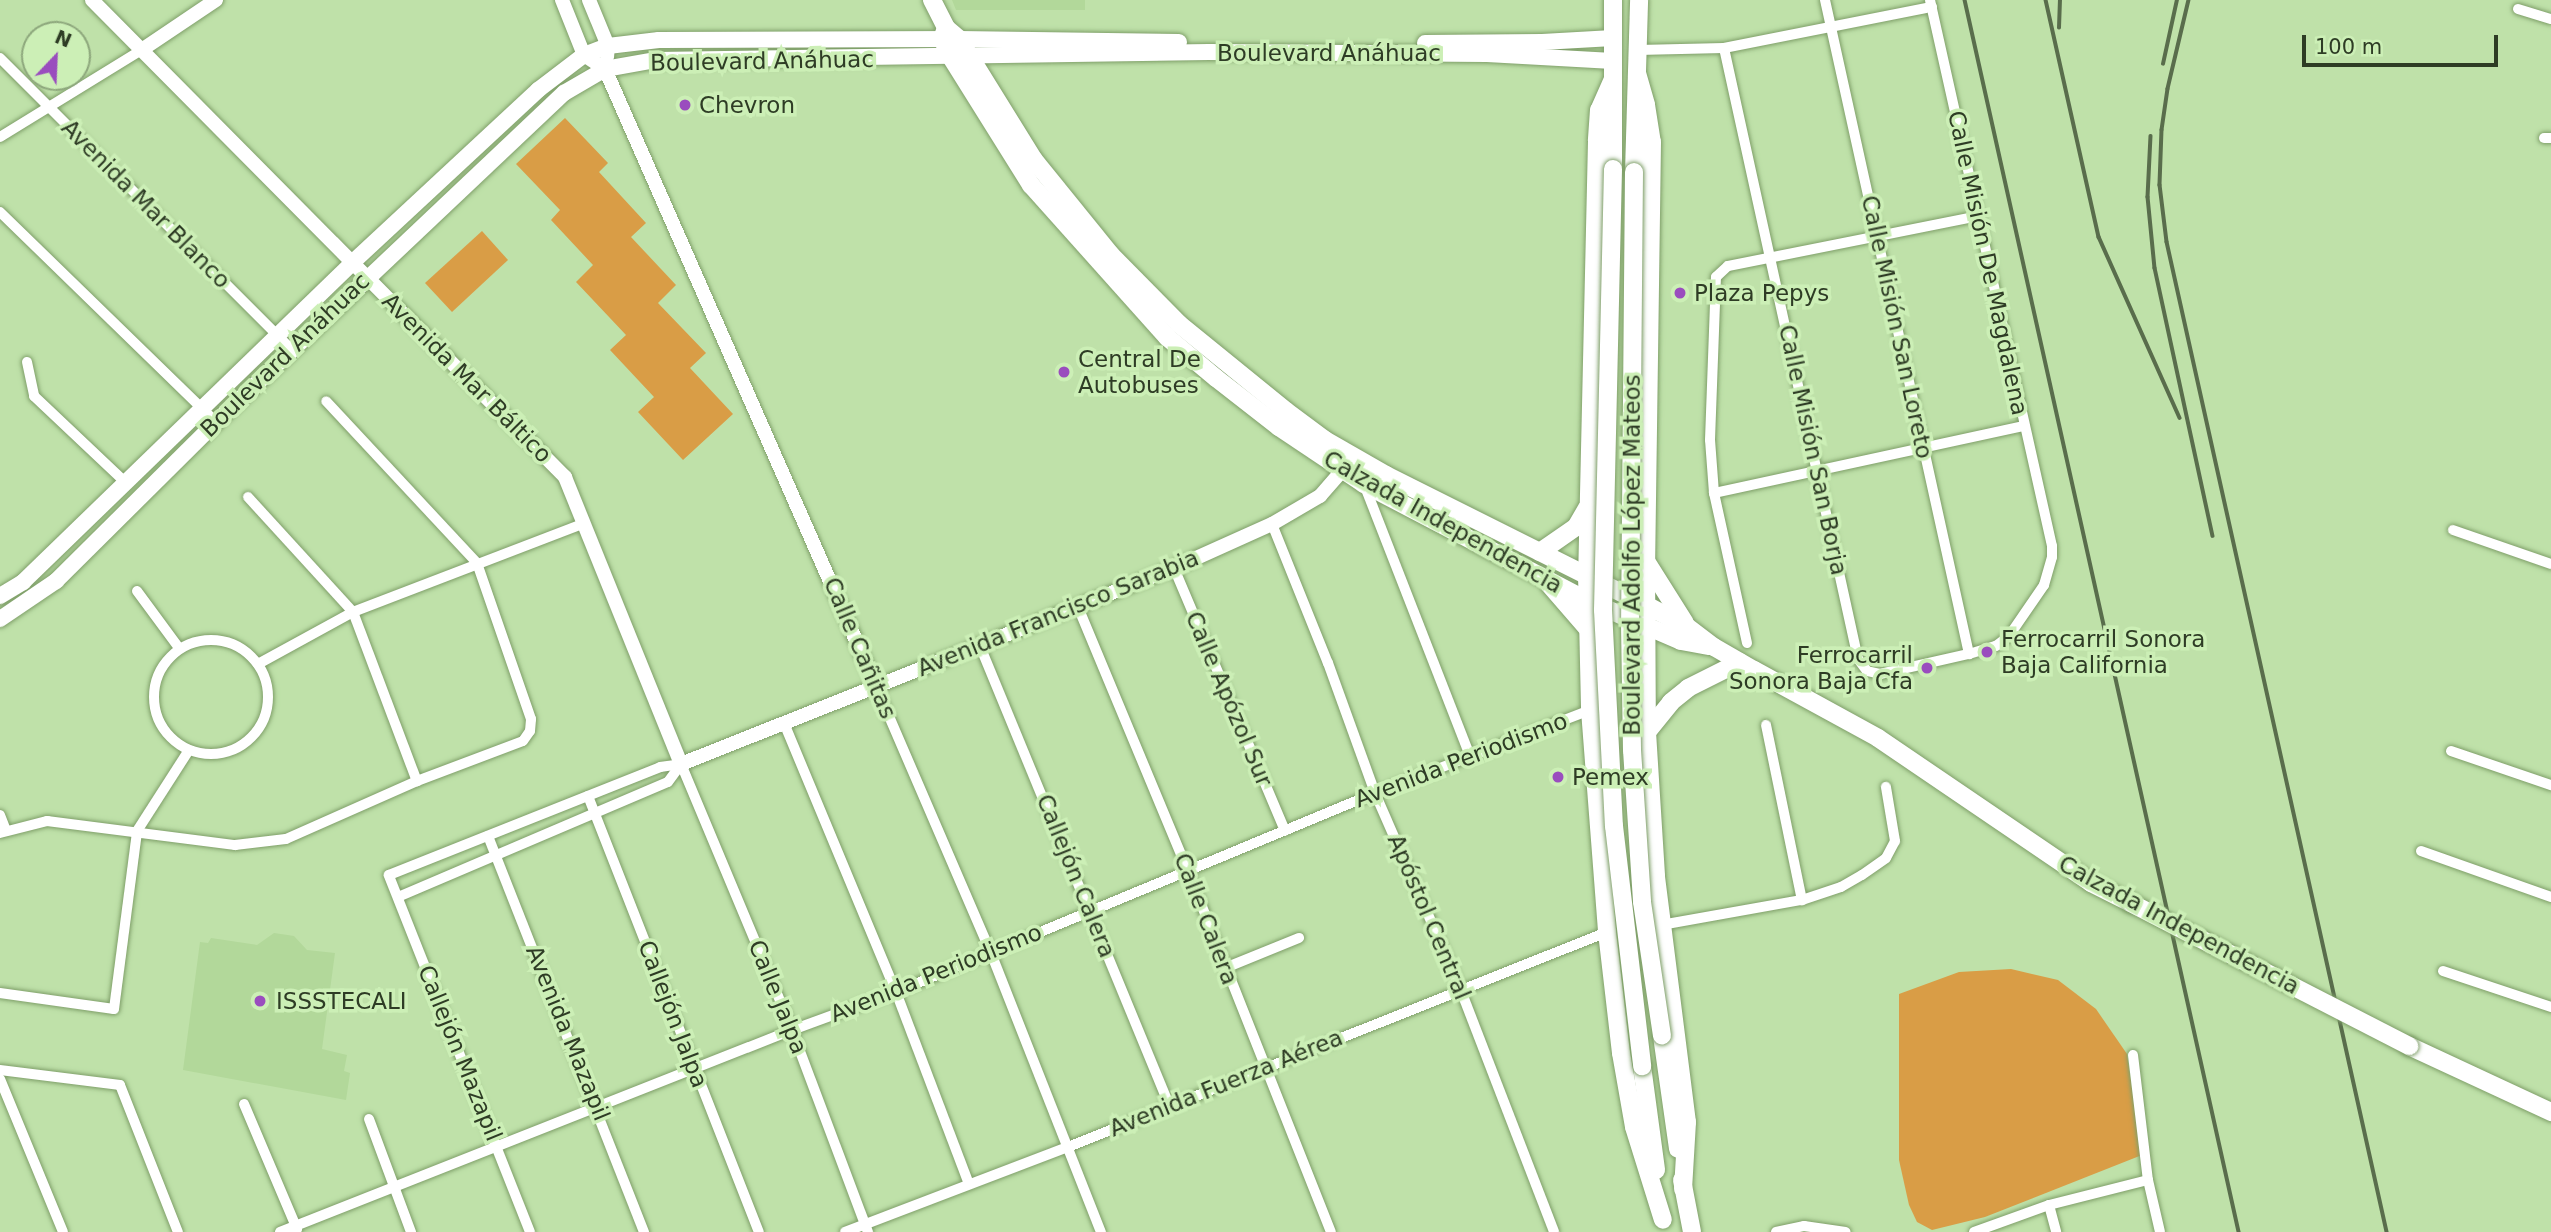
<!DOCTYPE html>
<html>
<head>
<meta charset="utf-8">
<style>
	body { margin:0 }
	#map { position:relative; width:2551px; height:1232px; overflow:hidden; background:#bfe1a9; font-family:"DejaVu Sans",sans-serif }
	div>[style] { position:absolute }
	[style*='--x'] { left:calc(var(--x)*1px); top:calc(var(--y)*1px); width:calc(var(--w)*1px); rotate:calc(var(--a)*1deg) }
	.built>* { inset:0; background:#b2d89a }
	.green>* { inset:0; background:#d99d46 }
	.roads { filter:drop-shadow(0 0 2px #7f9f69) drop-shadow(0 0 2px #7f9f69) }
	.minor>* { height:10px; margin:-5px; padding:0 5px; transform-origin:5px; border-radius:5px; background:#fff }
	.minor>.ring { margin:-5px; padding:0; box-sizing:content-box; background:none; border:10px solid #fff; border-radius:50% }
	.tertiary>* { height:14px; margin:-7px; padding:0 7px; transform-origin:7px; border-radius:7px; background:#fff }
	.secondary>* { height:16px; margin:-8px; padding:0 8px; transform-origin:8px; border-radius:8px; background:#fff }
	.primary>* { height:18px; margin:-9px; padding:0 9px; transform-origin:9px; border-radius:9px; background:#fff }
	.rail>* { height:3.5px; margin:-1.75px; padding:0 1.75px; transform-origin:1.75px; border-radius:1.75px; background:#596d4c }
	.bridges { filter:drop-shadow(0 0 2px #7f9f69) drop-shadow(0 0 2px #7f9f69) }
	.primary-bridge>* { height:18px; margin:-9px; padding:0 9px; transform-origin:9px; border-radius:9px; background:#fff }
	.dots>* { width:19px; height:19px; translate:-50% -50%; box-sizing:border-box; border:4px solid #ccefb6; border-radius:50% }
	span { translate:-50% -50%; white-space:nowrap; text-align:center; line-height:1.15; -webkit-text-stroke:7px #ccefb6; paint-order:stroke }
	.street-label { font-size:23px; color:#2e3c25 }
	.poi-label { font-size:23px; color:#2e3c25 }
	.left { translate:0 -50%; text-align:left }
	.right { translate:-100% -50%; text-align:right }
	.north { position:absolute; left:21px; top:21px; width:70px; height:70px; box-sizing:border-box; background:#ccefb6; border:2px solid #8da77c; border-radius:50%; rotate:23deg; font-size:19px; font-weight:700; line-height:28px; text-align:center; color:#2e3c25 }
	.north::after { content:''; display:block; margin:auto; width:24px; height:32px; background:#9a4dbe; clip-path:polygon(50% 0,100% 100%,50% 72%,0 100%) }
	.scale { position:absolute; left:2302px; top:35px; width:196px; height:32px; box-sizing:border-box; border:4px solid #2e3c25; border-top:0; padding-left:9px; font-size:21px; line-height:24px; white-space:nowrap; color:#2e3c25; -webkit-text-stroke:5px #ccefb6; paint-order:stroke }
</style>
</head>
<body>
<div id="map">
	<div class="built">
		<i style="clip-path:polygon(952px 0,1085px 0,1085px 10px,956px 10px)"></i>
		<i style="clip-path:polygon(274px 933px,294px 936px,307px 950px,335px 953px,322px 1049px,347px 1055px,344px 1071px,350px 1073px,346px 1100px,183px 1070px,200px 942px,208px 943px,211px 938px,257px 945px)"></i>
	</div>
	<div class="green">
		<i style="clip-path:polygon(565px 118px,608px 163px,599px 172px,646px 223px,631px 237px,676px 285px,658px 303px,706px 353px,690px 368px,733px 414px,683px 460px,638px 412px,654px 397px,610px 350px,626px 335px,576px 282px,593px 265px,551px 220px,560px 210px,516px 164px)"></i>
		<i style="clip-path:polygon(482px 231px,508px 260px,452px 312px,425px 283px)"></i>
		<i style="clip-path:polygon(2011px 969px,2058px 980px,2096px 1009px,2127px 1054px,2142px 1155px,1985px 1217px,1932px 1230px,1917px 1222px,1909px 1205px,1899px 1160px,1899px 994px,1959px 972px)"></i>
	</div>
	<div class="roads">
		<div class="minor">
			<i style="--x:1825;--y:0;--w:670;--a:77.58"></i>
			<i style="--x:2518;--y:9;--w:34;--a:17"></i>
			<i style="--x:1724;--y:48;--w:626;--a:77.63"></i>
			<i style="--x:1858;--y:659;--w:15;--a:53"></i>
			<i style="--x:1867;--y:671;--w:13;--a:13"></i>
			<i style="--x:1880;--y:674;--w:91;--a:-12.7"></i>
			<i style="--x:1969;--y:654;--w:28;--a:-17"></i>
			<i style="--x:1996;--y:646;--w:16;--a:-38"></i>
			<i style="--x:2009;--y:636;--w:62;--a:-55.5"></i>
			<i style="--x:2044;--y:585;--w:29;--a:-74"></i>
			<i style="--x:2052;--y:557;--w:11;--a:-90"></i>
			<i style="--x:2052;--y:546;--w:559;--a:-102.6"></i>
			<i style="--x:1638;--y:50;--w:86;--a:-1.3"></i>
			<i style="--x:1724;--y:48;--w:212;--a:-11.2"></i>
			<i style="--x:0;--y:58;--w:412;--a:45"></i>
			<i style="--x:0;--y:137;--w:168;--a:-31.6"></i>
			<i style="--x:2544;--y:138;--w:7;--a:0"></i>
			<i style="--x:0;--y:212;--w:301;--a:44.2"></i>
			<i style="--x:27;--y:362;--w:35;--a:78"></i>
			<i style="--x:34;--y:396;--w:124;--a:43.4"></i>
			<i style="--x:1364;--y:484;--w:292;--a:68.7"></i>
			<i style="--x:1714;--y:493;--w:317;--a:-12.2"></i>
			<i style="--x:248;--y:497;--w:156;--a:47.6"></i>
			<i style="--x:353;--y:612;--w:181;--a:69.3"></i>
			<i style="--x:1272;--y:524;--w:150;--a:68.1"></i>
			<i style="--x:1328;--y:663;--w:138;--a:70.1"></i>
			<i style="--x:1375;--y:793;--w:213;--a:66.4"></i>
			<i style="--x:1460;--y:988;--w:261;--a:68.9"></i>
			<i style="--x:2453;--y:530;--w:104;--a:19.1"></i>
			<i style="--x:1174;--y:568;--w:285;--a:67.1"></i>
			<i style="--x:137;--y:591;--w:71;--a:53.6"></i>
			<i style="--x:1078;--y:607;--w:286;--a:67.4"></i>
			<i style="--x:1188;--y:871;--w:388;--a:68.4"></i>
			<i class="ring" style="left:154px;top:640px;width:104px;height:104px"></i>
			<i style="--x:1747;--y:643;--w:154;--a:-102.4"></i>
			<i style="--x:1714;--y:493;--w:53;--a:-94.3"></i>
			<i style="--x:1710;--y:440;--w:163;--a:-87.9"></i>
			<i style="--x:1716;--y:277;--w:16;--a:-43"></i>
			<i style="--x:1728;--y:266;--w:255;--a:-11.3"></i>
			<i style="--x:980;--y:646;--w:498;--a:67.6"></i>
			<i style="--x:258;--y:664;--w:108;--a:-28.7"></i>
			<i style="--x:353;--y:612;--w:248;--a:-21"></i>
			<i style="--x:876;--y:686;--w:291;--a:66.7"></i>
			<i style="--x:991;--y:953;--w:300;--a:68.5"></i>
			<i style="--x:784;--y:723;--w:291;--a:67.4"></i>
			<i style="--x:896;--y:992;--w:205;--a:69.2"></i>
			<i style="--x:1766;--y:725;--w:179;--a:78.4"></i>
			<i style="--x:2451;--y:751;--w:106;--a:18.8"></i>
			<i style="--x:681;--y:764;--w:288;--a:67.3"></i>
			<i style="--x:792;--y:1030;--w:216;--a:69.4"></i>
			<i style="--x:588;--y:796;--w:468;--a:68.6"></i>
			<i style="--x:0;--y:815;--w:17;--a:69"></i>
			<i style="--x:0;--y:833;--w:49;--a:-14.3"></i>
			<i style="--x:47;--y:821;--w:190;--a:7.3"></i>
			<i style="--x:235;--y:845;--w:51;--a:-6.7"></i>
			<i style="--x:286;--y:839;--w:143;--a:-23.9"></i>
			<i style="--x:417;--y:781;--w:113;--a:-20.7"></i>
			<i style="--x:523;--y:741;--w:12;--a:-55"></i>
			<i style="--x:530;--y:731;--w:12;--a:-85"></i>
			<i style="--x:531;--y:719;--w:165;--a:-109.1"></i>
			<i style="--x:477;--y:563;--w:221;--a:-133"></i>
			<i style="--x:488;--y:836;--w:426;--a:68.5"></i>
			<i style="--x:2421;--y:851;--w:138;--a:19.5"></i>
			<i style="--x:398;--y:897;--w:293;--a:-23.1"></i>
			<i style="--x:668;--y:782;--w:22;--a:-54"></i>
			<i style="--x:1661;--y:925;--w:143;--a:-10.1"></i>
			<i style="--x:1802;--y:900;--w:41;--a:-18.4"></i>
			<i style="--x:1841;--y:887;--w:24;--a:-30"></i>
			<i style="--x:1862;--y:875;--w:29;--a:-35"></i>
			<i style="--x:1886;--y:858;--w:19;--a:-62"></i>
			<i style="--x:1895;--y:841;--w:55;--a:-99.5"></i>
			<i style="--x:1225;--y:968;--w:80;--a:-22.1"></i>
			<i style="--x:2443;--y:971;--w:114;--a:18.4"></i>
			<i style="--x:0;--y:993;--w:115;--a:8"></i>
			<i style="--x:114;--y:1009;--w:179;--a:-82.6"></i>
			<i style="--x:137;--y:831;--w:96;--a:-57.3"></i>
			<i style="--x:2133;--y:1055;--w:126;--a:83.2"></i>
			<i style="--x:2148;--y:1180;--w:53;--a:77"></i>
			<i style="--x:0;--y:1070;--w:121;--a:7.1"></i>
			<i style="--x:120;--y:1085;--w:158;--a:68.5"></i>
			<i style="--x:0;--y:1079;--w:165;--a:67.6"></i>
			<i style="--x:244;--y:1104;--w:136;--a:67"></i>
			<i style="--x:369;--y:1119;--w:121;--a:69.6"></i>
			<i style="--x:2049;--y:1205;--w:28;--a:75"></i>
			<i style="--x:280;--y:1232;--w:550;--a:-21.53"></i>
			<i style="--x:792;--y:1030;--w:111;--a:-20.1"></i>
			<i style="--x:896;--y:992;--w:519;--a:-22.56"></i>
			<i style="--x:1375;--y:793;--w:230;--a:-21.1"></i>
			<i style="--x:530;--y:1232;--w:384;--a:-111.6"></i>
			<i style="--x:389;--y:875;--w:292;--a:-21.7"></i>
			<i style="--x:660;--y:767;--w:21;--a:-8"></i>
			<i style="--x:845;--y:1232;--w:239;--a:-20.9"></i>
			<i style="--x:1068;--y:1147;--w:580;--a:-21.75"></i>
			<i style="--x:1776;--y:1232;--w:29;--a:-12"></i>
			<i style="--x:1804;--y:1226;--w:42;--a:8.1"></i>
			<i style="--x:1974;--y:1232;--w:80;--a:-19.8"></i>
			<i style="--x:2049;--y:1205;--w:102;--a:-14.2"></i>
		</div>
		<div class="tertiary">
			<i style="--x:92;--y:0;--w:672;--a:45.24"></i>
			<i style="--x:565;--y:477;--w:310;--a:68"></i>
			<i style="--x:681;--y:764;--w:531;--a:-21.68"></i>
			<i style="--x:1174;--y:568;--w:107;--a:-24.2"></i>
			<i style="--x:1272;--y:524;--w:56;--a:-30.3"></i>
			<i style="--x:1320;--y:496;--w:35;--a:-49"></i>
			<i style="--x:562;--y:0;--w:59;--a:68.2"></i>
			<i style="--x:584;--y:55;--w:25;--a:34"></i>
			<i style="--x:589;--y:0;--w:50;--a:67.6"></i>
			<i style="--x:608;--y:46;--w:11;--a:95"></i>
			<i style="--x:143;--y:49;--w:88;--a:-33.9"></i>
			<i style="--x:605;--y:69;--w:674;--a:66.29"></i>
		</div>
		<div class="secondary">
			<i style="--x:1425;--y:43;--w:117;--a:-0.5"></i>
			<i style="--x:1542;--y:42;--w:71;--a:-3.2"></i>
			<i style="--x:0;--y:596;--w:27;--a:-31"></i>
			<i style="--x:23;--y:582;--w:458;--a:-44.1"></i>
			<i style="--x:352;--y:263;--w:254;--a:-42.9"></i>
			<i style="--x:538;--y:90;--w:58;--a:-37.3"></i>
			<i style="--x:584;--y:55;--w:26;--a:-21"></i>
			<i style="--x:608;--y:46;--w:51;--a:-6.7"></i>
			<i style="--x:659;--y:40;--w:300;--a:-0.2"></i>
			<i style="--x:959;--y:39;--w:220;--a:0.8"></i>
			<i style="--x:0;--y:619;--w:68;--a:-34.2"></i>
			<i style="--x:56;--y:581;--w:226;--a:-44.8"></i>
			<i style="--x:216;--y:422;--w:479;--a:-43.4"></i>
			<i style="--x:564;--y:93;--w:48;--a:-30.3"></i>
			<i style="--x:605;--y:69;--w:52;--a:-10"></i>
			<i style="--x:656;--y:60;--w:553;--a:-0.83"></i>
			<i style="--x:1209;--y:52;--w:278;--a:0.4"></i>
			<i style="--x:1487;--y:54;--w:126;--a:3.2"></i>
		</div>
		<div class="primary">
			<i style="--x:932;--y:0;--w:31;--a:63"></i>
			<i style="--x:946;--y:28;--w:17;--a:40"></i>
			<i style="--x:959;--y:39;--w:142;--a:58.2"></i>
			<i style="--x:1034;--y:160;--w:121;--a:51"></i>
			<i style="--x:1110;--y:254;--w:98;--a:45.4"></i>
			<i style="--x:1179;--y:324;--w:138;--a:39.1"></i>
			<i style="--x:1286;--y:411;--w:49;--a:36.6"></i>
			<i style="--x:1325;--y:440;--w:70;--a:29.8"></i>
			<i style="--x:1386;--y:475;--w:291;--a:26.6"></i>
			<i style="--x:1646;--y:605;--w:45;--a:27.7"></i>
			<i style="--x:1686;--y:626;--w:35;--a:37"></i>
			<i style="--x:1714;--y:647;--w:46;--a:29.9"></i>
			<i style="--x:1754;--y:670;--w:141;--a:28.7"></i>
			<i style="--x:1878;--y:738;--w:258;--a:34.2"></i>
			<i style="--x:2091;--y:883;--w:45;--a:26.6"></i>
			<i style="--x:946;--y:28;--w:12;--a:110"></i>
			<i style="--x:942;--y:39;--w:20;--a:63"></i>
			<i style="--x:951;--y:57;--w:151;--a:58"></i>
			<i style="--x:1031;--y:185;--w:204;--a:48.2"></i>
			<i style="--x:1167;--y:337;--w:64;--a:39.9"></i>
			<i style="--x:1216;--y:378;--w:80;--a:37.9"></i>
			<i style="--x:1279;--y:427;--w:102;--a:33.8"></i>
			<i style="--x:1364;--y:484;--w:250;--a:27.6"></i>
			<i style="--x:1586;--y:600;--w:103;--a:23.3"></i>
			<i style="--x:1681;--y:641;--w:29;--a:10"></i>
			<i style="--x:1637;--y:73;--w:33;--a:74"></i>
			<i style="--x:1646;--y:105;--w:37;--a:81"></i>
			<i style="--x:1652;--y:142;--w:418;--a:90.8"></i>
			<i style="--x:1646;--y:560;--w:172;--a:89.7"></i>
			<i style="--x:1647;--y:732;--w:145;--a:86.4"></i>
			<i style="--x:1656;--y:877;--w:247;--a:82.8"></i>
			<i style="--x:1687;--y:1122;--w:67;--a:93.4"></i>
			<i style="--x:1613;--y:79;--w:34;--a:114"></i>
			<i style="--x:1599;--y:110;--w:31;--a:94"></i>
			<i style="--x:1597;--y:141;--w:433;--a:91.3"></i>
			<i style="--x:1587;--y:574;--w:136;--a:88.7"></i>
			<i style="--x:1590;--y:710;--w:223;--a:85.6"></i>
			<i style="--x:1607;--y:932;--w:122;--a:83.4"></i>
			<i style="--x:1621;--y:1053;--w:75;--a:80"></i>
			<i style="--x:1634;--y:1127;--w:97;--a:72.7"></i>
			<i style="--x:1613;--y:169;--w:169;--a:-90"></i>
			<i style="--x:1634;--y:172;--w:172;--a:-88.3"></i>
			<i style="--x:1540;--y:552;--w:44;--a:-34.8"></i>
			<i style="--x:1576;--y:527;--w:22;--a:-60"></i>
			<i style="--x:1646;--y:561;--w:73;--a:57.8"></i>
			<i style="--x:1549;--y:584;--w:58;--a:49.2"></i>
			<i style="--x:1647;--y:732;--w:38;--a:-51"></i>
			<i style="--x:1671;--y:702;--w:22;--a:-39"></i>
			<i style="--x:1688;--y:688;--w:58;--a:-26.6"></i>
			<i style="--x:1662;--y:1036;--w:114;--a:81.9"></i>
			<i style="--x:2409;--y:1046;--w:157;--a:24.9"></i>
			<i style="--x:1642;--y:1066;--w:105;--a:82.3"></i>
			<i style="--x:1682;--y:1180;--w:53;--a:79.1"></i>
		</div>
	</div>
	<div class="rail">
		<i style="--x:1965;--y:0;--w:1262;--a:77.46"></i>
		<i style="--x:2046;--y:0;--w:243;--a:77.4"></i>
		<i style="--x:2099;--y:237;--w:198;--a:65.9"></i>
		<i style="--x:2189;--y:0;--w:91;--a:103.3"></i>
		<i style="--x:2168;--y:89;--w:41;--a:98.3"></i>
		<i style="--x:2162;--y:130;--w:55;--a:92.1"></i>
		<i style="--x:2160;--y:185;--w:57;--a:83"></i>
		<i style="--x:2167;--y:242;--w:1014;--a:77.47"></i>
		<i style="--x:2059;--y:28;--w:28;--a:-88"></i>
		<i style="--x:2163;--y:64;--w:66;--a:-77.7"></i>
		<i style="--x:2151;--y:136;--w:61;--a:92.8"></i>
		<i style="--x:2148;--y:197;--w:71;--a:84.4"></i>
		<i style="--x:2155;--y:268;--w:274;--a:77.8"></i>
	</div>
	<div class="bridges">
		<div class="primary-bridge">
			<i style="--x:1613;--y:169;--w:441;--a:91.3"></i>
			<i style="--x:1603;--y:610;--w:216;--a:87.1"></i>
			<i style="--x:1614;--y:826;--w:242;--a:83.3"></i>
			<i style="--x:1634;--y:172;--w:450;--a:90.5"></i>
			<i style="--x:1630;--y:622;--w:128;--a:89.1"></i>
			<i style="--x:1632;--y:750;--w:152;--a:86.2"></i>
			<i style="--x:1642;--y:902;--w:135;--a:81.5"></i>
			<i style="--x:2131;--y:903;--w:313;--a:27.2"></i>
		</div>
	</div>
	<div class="dots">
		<i style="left:685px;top:105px;background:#9a4dbe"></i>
		<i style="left:1680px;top:293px;background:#9a4dbe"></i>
		<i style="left:1064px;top:372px;background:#9a4dbe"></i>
		<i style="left:1987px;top:652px;background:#9a4dbe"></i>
		<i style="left:1927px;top:668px;background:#9a4dbe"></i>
		<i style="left:1558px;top:777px;background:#9a4dbe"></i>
		<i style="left:260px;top:1001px;background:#9a4dbe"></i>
	</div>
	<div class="street-label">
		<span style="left:1329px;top:53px">Boulevard Anáhuac</span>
		<span style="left:762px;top:61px;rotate:-1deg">Boulevard Anáhuac</span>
		<span style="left:146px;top:204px;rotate:45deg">Avenida Mar Blanco</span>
		<span style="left:1988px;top:263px;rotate:78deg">Calle Misión De Magdalena</span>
		<span style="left:1897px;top:327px;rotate:78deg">Calle Misión San Loreto</span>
		<span style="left:285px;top:355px;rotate:-44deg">Boulevard Anáhuac</span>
		<span style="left:467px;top:378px;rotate:45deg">Avenida Mar Báltico</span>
		<span style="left:1813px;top:450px;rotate:78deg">Calle Misión San Borja</span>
		<span style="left:1443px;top:522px;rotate:29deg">Calzada Independencia</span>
		<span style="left:1632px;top:555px;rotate:-90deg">Boulevard Adolfo López Mateos</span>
		<span style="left:1058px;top:613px;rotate:-22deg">Avenida Francisco Sarabia</span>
		<span style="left:860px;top:648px;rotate:67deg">Calle Cañitas</span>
		<span style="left:1229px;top:699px;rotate:67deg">Calle Apózol Sur</span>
		<span style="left:1461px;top:760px;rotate:-21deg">Avenida Periodismo</span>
		<span style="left:1076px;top:876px;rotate:68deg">Callejón Calera</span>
		<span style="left:1429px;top:917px;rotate:67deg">Apóstol Central</span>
		<span style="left:1206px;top:919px;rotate:69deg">Calle Calera</span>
		<span style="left:2179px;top:925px;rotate:28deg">Calzada Independencia</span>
		<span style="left:936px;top:973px;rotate:-22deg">Avenida Periodismo</span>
		<span style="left:778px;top:997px;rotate:68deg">Calle Jalpa</span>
		<span style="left:673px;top:1014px;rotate:69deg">Callejón Jalpa</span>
		<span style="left:568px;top:1033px;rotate:68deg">Avenida Mazapil</span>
		<span style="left:460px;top:1053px;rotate:68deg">Callejón Mazapil</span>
		<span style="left:1226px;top:1083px;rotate:-22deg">Avenida Fuerza Aérea</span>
	</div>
	<div class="poi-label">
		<span class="left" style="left:699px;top:105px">Chevron</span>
		<span class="left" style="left:1694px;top:293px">Plaza Pepys</span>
		<span class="left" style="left:1078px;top:372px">Central De<br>Autobuses</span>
		<span class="left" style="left:2001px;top:652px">Ferrocarril Sonora<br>Baja California</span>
		<span class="right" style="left:1913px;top:668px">Ferrocarril<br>Sonora Baja Cfa</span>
		<span class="left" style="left:1572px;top:777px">Pemex</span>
		<span class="left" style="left:276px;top:1001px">ISSSTECALI</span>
	</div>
	<div class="north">N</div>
	<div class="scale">100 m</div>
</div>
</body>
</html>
